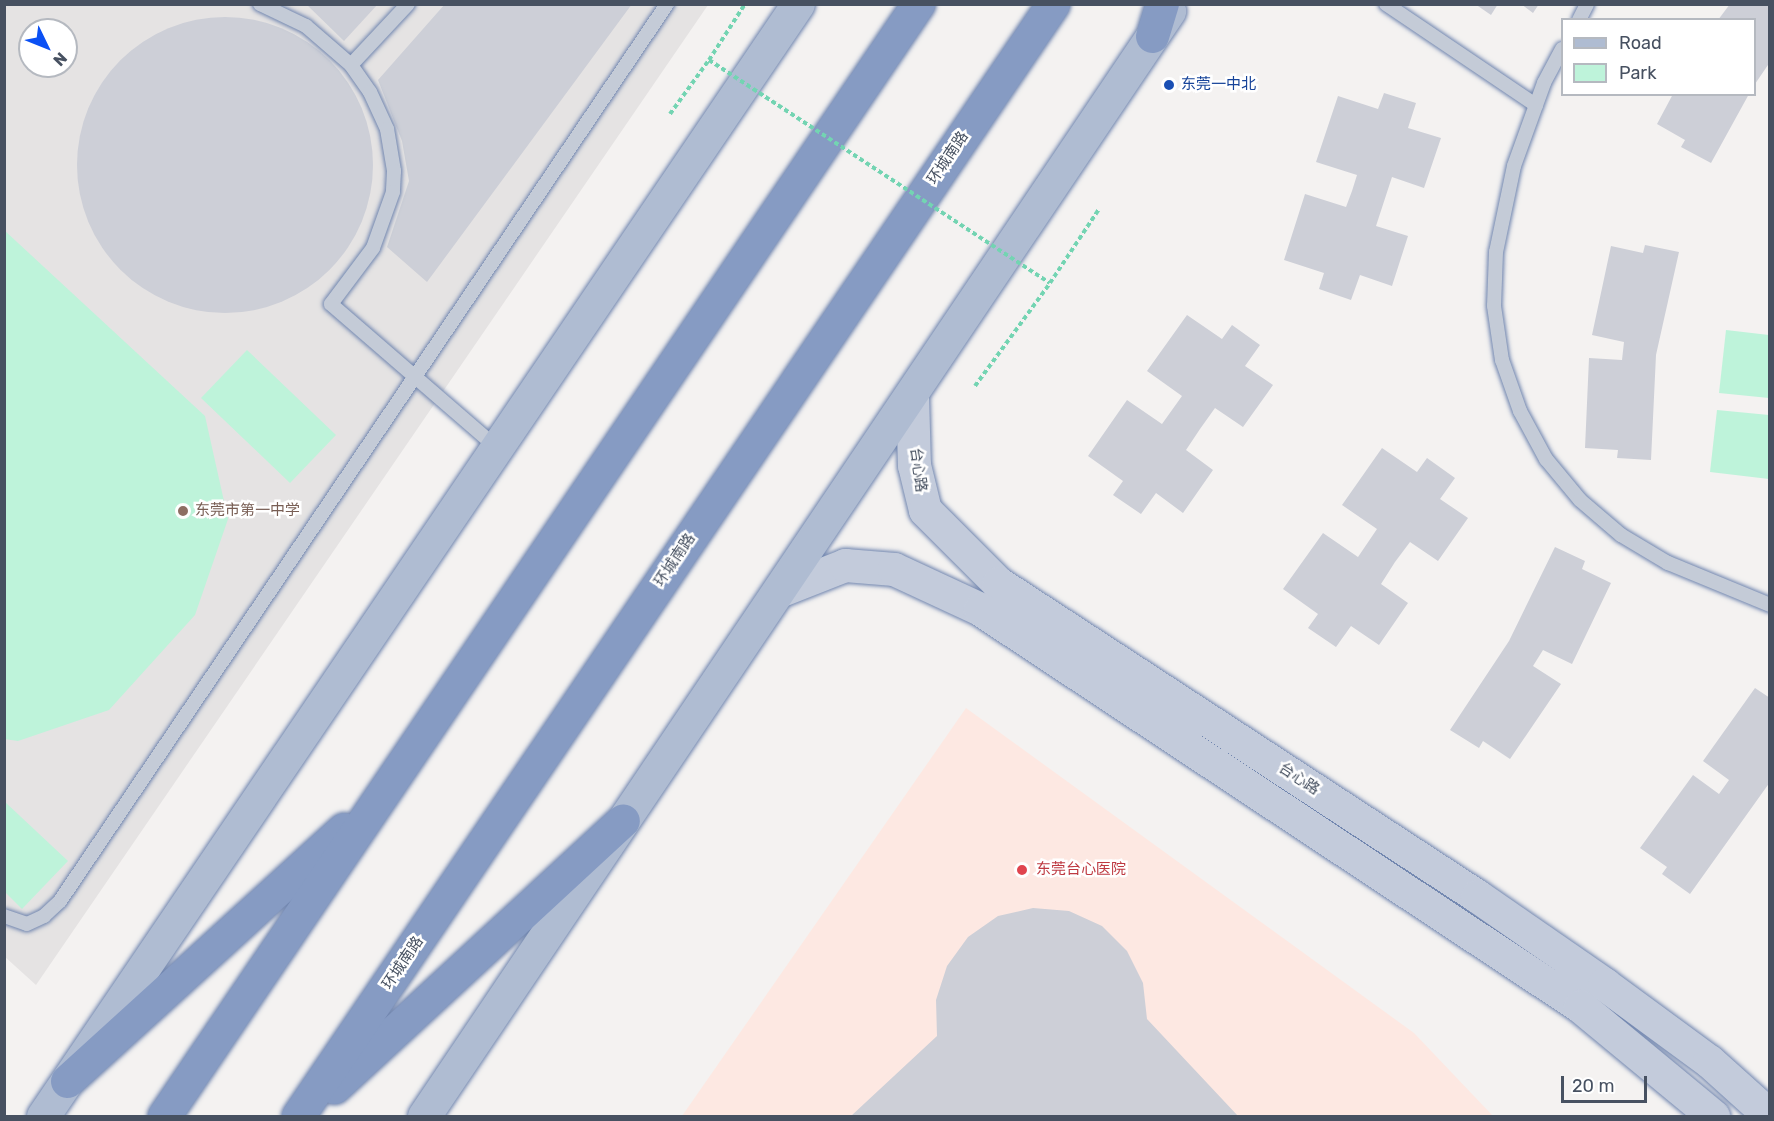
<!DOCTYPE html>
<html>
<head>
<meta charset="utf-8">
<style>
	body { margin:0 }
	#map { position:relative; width:1774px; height:1121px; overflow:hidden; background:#f4f2f1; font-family:Rubik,"Noto Sans SC",sans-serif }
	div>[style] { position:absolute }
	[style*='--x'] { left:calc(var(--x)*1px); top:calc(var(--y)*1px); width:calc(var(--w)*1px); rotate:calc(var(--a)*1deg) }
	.education>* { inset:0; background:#e5e3e3 }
	.medical>* { inset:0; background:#fde8e2 }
	.green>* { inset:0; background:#bef3da }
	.building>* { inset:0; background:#cdcfd7 }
	.round { border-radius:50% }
	.path>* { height:4px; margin-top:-2px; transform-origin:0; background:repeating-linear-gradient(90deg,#73d4b2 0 4.5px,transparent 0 7.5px) }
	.roads { filter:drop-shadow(0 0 2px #7186af) drop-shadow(0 0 2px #7186af) }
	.lane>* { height:14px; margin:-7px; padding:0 7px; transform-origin:7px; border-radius:7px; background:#c4cbd7 }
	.secondary>* { height:33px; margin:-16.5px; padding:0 16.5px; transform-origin:16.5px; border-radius:16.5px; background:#c3cbdb }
	.primary>* { height:33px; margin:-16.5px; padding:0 16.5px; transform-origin:16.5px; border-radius:16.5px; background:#afbcd2 }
	.highway>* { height:33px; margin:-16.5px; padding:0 16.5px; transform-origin:16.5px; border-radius:16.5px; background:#869bc3 }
	.path-bridge>* { height:4px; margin-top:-2px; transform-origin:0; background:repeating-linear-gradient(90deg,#73d4b2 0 4.5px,transparent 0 7.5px) }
	.dots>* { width:16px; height:16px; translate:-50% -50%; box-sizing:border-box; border:3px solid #fff; border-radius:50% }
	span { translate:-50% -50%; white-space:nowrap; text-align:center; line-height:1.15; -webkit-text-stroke:5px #fff; paint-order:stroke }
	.transit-label { font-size:15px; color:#164399 }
	.left { translate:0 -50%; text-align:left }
	.street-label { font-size:15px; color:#475161 }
	.education-label { font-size:15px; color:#785e54 }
	.health-label { font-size:15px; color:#be3a42 }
	.frame { position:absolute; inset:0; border:6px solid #475161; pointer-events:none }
	.legend { position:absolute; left:1561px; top:18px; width:195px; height:78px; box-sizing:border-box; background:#fff; border:2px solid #b5b9c0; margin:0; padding:8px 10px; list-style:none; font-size:18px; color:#475161 }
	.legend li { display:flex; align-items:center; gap:12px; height:30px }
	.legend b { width:30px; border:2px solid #b5b9c0 }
	.north { position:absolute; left:18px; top:18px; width:60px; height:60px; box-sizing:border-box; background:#fff; border:2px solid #b5b9c0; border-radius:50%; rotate:133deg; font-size:16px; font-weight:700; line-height:24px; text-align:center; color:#475161 }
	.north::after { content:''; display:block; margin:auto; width:21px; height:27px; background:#0b50f4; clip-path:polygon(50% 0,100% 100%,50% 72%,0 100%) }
	.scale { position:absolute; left:1561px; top:1076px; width:86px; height:27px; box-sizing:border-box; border:3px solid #475161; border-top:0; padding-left:8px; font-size:18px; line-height:21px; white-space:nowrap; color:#475161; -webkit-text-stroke:4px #fff; paint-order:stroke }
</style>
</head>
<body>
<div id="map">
	<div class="education">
		<i style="clip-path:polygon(evenodd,4px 5px,708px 5px,36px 985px,4px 956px,4px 5px,30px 30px,66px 30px,66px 66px,30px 66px,30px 30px)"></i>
	</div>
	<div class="medical">
		<i style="clip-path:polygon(966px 708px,1414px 1033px,1493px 1116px,682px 1116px)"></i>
	</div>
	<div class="green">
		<i style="clip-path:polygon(4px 230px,205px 416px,228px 519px,195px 615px,109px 710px,18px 741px,4px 739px)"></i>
		<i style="clip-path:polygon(1726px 330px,1769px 335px,1769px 398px,1719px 393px)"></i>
		<i style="clip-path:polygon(247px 350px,336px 435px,290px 483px,201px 398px)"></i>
		<i style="clip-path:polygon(1717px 410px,1769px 415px,1769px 479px,1710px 472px)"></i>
		<i style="clip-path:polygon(4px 801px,68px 861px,22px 909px,5px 892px)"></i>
	</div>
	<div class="building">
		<i style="clip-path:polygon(306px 4px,378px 4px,344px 41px)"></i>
		<i style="clip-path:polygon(445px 4px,632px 4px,427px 282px,387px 247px,409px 181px,402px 141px,378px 80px)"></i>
		<i style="clip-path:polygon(1475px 4px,1498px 4px,1491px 15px)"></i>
		<i style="clip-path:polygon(1521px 4px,1539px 4px,1533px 13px)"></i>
		<i style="clip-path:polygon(1730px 4px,1770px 4px,1770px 62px,1755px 84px,1755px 20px,1718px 20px)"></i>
		<i class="round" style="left:77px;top:17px;width:296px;height:296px"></i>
		<i style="clip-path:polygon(1384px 93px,1416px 103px,1408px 128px,1441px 138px,1424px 188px,1392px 177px,1376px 226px,1408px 236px,1392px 286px,1360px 275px,1351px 300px,1319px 289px,1324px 273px,1284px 260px,1305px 194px,1346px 207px,1352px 191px,1357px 175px,1316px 162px,1338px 96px,1378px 109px)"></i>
		<i style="clip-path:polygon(1673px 94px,1749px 94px,1711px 163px,1681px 147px,1685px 140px,1657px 124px)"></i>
		<i style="clip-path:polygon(1645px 245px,1679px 252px,1656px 355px,1651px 460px,1617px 458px,1618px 450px,1585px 448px,1589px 358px,1622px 360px,1624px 342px,1592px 335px,1611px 246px,1643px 253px)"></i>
		<i style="clip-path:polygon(1187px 315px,1222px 339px,1232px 325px,1260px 345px,1245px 366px,1273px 385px,1243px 427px,1215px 408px,1200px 429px,1186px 450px,1213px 470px,1183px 513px,1156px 493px,1141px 514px,1113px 495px,1123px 481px,1088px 456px,1127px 400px,1162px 424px,1182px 396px,1147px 371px)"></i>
		<i style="clip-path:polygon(1382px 448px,1417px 472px,1427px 458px,1455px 478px,1440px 499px,1468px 518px,1438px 561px,1410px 542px,1395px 562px,1381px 584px,1408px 603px,1379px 645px,1351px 626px,1336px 647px,1308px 628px,1318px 614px,1283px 589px,1323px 533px,1358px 557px,1377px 529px,1342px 505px)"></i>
		<i style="clip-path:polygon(1555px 547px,1585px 561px,1582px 569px,1611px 583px,1572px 664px,1543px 650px,1533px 666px,1561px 684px,1510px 759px,1483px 741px,1479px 748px,1450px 730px,1509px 641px)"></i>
		<i style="clip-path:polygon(1755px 688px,1770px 698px,1770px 782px,1690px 894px,1662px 874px,1667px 867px,1640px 848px,1693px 775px,1719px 794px,1729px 780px,1703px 761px)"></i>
		<i style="clip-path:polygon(1033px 908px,1069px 911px,1102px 926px,1127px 951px,1143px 983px,1147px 1019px,1238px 1116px,851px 1116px,937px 1036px,936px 1000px,947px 966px,968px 937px,998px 916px)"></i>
	</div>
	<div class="path">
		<i style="--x:709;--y:60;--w:67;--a:-57.3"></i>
		<i style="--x:975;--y:386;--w:127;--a:-53.9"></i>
	</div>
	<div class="roads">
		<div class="lane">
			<i style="--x:260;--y:4;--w:51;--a:25.6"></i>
			<i style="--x:306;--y:26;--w:60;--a:40.9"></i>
			<i style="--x:408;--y:4;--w:83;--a:133.1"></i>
			<i style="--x:351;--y:65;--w:33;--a:55"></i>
			<i style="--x:370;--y:92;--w:41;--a:65.3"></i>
			<i style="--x:387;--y:129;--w:43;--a:80.5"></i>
			<i style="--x:394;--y:171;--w:21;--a:93"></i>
			<i style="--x:393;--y:192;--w:59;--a:109.7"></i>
			<i style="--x:373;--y:248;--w:70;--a:126.9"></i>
			<i style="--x:331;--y:304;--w:218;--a:40.9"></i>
			<i style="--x:1386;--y:4;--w:181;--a:34"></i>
			<i style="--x:1579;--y:20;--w:18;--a:-63"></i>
			<i style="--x:1562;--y:49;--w:38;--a:118"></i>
			<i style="--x:1544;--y:83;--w:88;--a:109.9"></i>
			<i style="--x:1514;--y:166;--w:88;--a:101.8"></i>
			<i style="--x:1496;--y:252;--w:54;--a:92.1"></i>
			<i style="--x:1494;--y:306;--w:55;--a:81.6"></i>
			<i style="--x:1502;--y:360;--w:54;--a:70.6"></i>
			<i style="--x:1520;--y:411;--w:55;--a:61.6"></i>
			<i style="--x:1546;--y:459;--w:53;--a:50.3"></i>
			<i style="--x:1580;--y:500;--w:54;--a:40.5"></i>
			<i style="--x:1621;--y:535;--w:55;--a:30.8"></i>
			<i style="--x:1668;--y:563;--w:110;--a:22.4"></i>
			<i style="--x:4;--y:916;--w:24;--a:19"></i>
			<i style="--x:27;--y:924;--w:19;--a:-25"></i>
			<i style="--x:44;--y:916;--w:22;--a:-43"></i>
			<i style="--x:60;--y:901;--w:1083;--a:-55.91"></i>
		</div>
		<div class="secondary">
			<i style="--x:912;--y:395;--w:70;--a:88.4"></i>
			<i style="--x:914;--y:465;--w:46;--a:76.3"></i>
			<i style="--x:925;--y:510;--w:103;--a:45"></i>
			<i style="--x:998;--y:583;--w:572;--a:33.16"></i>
			<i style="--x:1477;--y:896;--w:155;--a:34.7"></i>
			<i style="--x:1604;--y:984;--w:130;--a:36.3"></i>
			<i style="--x:1709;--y:1061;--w:82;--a:42"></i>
			<i style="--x:779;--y:591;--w:71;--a:-21.5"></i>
			<i style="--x:845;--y:565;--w:49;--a:4.7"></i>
			<i style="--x:894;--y:569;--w:95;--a:24.9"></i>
			<i style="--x:980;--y:609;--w:719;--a:33.49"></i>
			<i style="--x:1580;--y:1006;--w:173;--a:39.6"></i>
		</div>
		<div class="primary">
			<i style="--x:43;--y:1116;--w:1344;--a:-55.83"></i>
			<i style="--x:424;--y:1116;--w:1333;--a:-56.01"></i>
		</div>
		<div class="highway">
			<i style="--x:1152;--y:36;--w:34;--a:-73"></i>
			<i style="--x:67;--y:1081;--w:374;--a:-42.3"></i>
			<i style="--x:334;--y:1087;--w:393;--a:-42.7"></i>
			<i style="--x:164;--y:1116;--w:1344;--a:-55.86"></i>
			<i style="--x:298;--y:1116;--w:1344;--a:-55.83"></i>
		</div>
	</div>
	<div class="path-bridge">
		<i style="--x:670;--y:114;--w:67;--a:-54.2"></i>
		<i style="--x:709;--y:60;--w:407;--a:33.2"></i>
		<i style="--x:1050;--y:283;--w:89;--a:-56.5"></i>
	</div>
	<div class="dots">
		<i style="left:1169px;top:85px;background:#1a4fb4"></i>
		<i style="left:183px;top:511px;background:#8d6e63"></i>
		<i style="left:1022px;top:870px;background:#e0444e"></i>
	</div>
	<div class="transit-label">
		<span class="left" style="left:1181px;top:85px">东莞一中北</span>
	</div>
	<div class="street-label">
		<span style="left:948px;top:158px;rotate:-56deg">环城南路</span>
		<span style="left:918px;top:470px;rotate:82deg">台心路</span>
		<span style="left:675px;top:560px;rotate:-56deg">环城南路</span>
		<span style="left:1299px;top:779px;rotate:33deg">台心路</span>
		<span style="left:403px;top:963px;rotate:-56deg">环城南路</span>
	</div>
	<div class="education-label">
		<span class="left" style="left:195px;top:511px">东莞市第一中学</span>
	</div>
	<div class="health-label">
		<span class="left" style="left:1036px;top:870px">东莞台心医院</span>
	</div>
	<div class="frame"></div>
	<ul class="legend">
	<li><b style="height:8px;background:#afbcd2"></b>Road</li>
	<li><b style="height:16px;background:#bef3da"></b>Park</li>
	</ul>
	<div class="north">N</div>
	<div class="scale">20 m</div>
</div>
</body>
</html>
